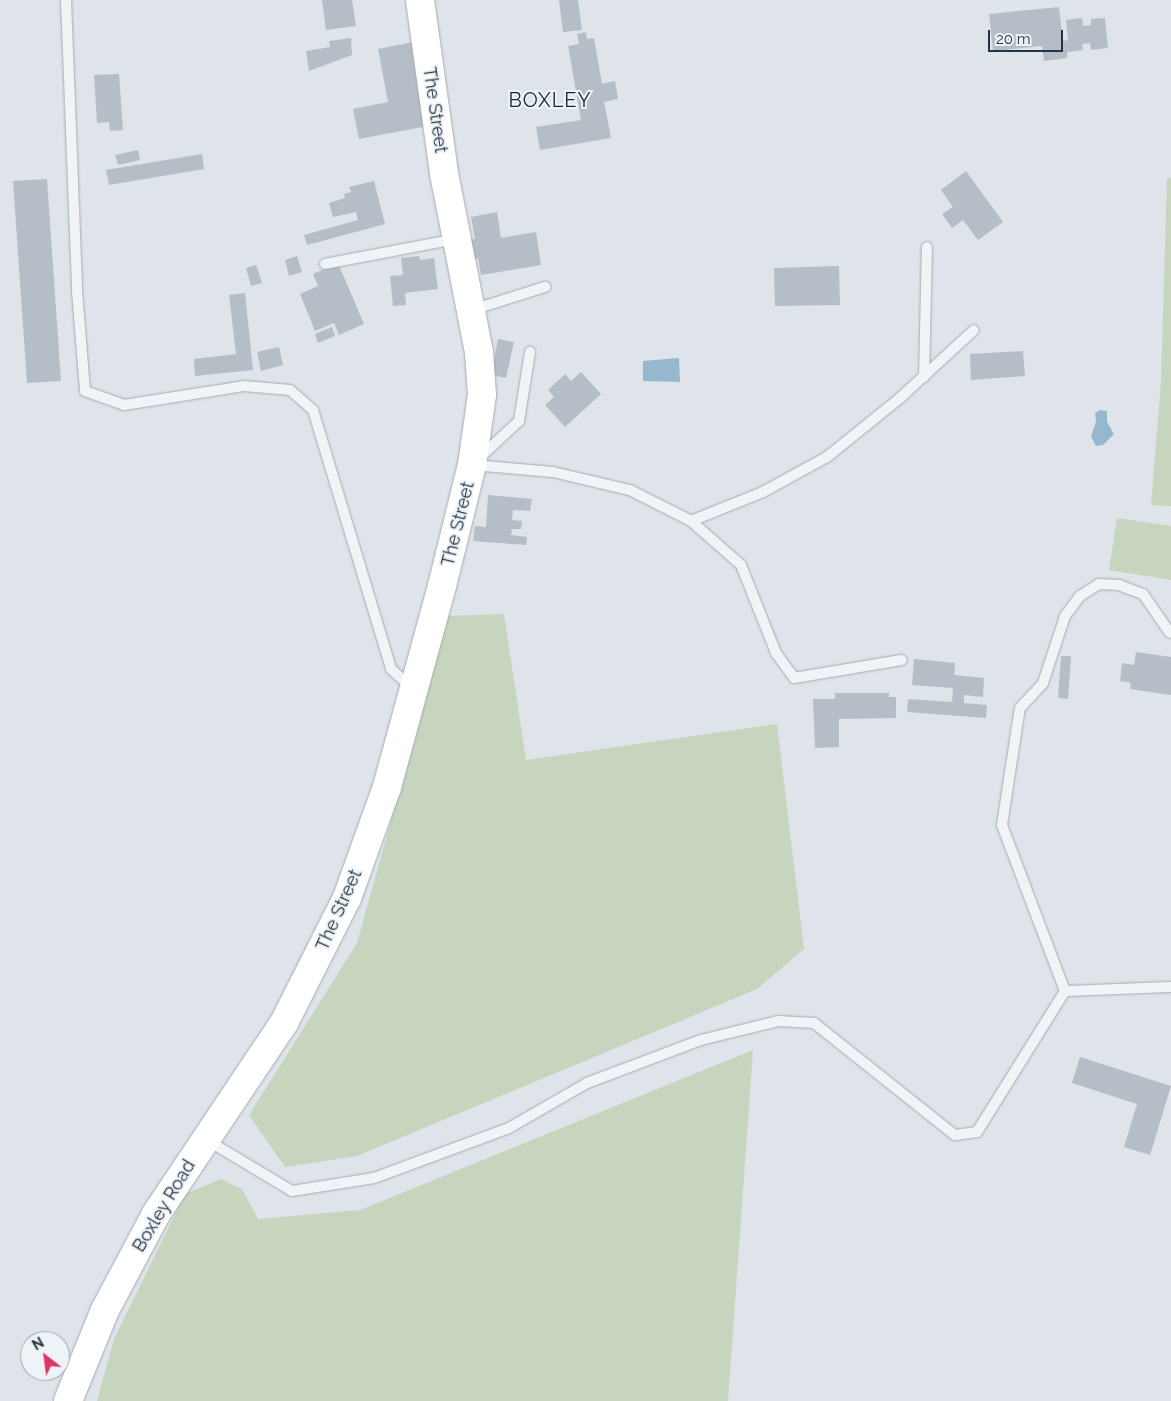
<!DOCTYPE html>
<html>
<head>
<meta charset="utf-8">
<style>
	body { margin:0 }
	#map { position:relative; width:1171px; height:1401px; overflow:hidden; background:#dee4e9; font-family:Raleway,sans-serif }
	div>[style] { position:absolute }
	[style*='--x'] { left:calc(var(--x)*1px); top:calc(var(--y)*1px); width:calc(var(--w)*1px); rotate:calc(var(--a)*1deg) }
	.green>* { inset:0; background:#c7d4be }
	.water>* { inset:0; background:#95b8ce }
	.building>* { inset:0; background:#b5bec7 }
	.roads { filter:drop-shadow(0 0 1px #a3acb4) drop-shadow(0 0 1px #a3acb4) }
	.lane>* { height:10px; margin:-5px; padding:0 5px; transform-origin:5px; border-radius:5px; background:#f1f4f7 }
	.secondary>* { height:28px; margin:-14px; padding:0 14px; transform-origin:14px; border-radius:14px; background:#fff }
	span { translate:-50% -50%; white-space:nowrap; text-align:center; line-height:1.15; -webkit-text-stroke:4px #eef3f7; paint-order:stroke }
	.street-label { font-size:18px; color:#253442 }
	.quarter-label { font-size:20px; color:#182532; letter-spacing:1px }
	.north { position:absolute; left:20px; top:1331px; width:50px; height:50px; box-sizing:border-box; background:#eef3f7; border:1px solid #9ea7af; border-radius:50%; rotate:330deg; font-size:14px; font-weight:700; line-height:20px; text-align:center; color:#253442 }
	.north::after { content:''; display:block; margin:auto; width:18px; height:22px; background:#dd3566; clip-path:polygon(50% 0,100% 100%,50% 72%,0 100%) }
	.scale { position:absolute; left:988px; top:30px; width:75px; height:22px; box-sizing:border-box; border:2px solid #253442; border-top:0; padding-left:6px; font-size:15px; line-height:18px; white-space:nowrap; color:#253442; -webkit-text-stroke:4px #eef3f7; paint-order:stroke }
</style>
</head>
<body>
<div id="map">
	<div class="green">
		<i style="clip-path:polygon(1171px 177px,1171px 506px,1151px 505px,1161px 381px,1167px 179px)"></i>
		<i style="clip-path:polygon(1117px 518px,1171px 526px,1171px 580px,1109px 570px)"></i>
		<i style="clip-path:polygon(504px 614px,526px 760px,777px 724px,804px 949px,757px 989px,357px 1156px,285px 1167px,249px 1115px,357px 943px,448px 616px)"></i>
		<i style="clip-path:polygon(753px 1050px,728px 1401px,97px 1401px,114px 1339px,185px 1194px,221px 1179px,242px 1189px,258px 1219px,360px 1210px)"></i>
	</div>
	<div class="water">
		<i style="clip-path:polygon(679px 358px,680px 382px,643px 381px,643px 361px)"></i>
		<i style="clip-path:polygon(1100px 410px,1107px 411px,1107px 422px,1114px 434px,1103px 445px,1096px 446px,1091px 436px,1096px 422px,1095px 413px)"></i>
	</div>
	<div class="building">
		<i style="clip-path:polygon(322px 0,352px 0,356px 26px,326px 30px)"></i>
		<i style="clip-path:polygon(559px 0,578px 0,582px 30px,563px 32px)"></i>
		<i style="clip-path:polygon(1059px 7px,1063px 41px,1068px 40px,1066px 20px,1082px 18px,1083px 26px,1091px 25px,1091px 19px,1105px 18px,1108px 48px,1091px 50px,1090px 43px,1082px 44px,1083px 50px,1067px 52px,1067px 58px,1044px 61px,1042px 46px,993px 51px,989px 14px)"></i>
		<i style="clip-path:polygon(586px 32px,587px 39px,594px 38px,602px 84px,615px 81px,618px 99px,604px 102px,611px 138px,540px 150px,536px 127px,581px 120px,568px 46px,579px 44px,577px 34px)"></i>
		<i style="clip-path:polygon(351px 38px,352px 55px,309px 71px,306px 51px,330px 47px,329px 41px)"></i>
		<i style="clip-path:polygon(413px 42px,428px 126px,359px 139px,353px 109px,388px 102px,378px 49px)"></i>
		<i style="clip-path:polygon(119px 74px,123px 130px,110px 131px,109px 122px,97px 123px,94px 75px)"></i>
		<i style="clip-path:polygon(138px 150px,140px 160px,118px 165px,115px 155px)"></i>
		<i style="clip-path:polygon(202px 154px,204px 169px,109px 185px,106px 170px)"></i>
		<i style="clip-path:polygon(966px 171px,1003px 222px,978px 240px,963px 220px,952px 228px,942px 214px,953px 207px,941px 190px)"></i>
		<i style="clip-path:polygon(47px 179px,61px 381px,27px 383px,13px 181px)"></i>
		<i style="clip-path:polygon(374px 181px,385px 224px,307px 245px,304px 235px,358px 220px,356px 212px,333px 217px,329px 203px,345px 198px,344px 194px,351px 192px,349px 187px)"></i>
		<i style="clip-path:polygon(497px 212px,501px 238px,536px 232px,541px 265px,481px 275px,478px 258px,467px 261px,464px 241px,475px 239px,471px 217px)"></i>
		<i style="clip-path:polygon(297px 256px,302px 272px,289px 276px,285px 260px)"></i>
		<i style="clip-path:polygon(419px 256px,420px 260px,434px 258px,438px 289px,405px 293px,406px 305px,393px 306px,390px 276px,403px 275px,401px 258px)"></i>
		<i style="clip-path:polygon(338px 263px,364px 324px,339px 335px,334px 323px,315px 331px,300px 294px,318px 286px,313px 274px)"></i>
		<i style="clip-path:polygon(256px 265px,262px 283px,251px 286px,246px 268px)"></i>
		<i style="clip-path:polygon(839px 266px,840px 305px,775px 306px,774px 268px)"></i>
		<i style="clip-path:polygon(245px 293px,253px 370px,195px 376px,194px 359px,236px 354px,229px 295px)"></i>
		<i style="clip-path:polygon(332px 327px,335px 336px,318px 343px,315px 334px)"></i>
		<i style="clip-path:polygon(498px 339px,514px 342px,506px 378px,491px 375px)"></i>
		<i style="clip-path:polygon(279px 347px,283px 365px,261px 371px,257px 352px)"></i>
		<i style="clip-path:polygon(1023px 351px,1025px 376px,971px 380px,970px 354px)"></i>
		<i style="clip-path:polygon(581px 372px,601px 394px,565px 427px,545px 405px,554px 397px,548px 390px,565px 374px,571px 381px)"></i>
		<i style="clip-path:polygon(488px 495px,532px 499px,530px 511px,513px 510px,512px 520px,522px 521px,521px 529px,512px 529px,511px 535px,527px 537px,526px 545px,473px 541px,475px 526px,486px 527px)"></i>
		<i style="clip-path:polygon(1136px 652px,1171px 657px,1171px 695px,1130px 689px,1131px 683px,1120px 681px,1122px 663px,1134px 665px)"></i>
		<i style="clip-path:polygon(1061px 656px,1071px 656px,1068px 699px,1058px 698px)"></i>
		<i style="clip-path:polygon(914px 659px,955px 663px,954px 675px,984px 678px,983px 697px,964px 695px,964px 703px,987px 705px,986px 718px,907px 712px,908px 699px,952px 702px,953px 688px,912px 685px)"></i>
		<i style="clip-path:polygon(835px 693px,889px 693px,889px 697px,896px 697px,896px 718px,839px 719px,839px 747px,815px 748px,813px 699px,835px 699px)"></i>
		<i style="clip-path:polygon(1080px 1057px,1171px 1086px,1150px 1155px,1124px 1147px,1137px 1104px,1072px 1083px)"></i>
	</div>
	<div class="roads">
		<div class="lane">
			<i style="--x:66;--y:0;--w:291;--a:87.8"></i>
			<i style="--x:77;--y:291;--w:100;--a:85.4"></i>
			<i style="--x:85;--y:391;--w:41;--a:19.7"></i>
			<i style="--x:124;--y:405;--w:121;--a:-9"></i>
			<i style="--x:244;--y:386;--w:46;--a:5"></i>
			<i style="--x:290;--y:390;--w:30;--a:41"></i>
			<i style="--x:313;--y:410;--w:270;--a:73.2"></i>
			<i style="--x:391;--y:669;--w:27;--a:42"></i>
			<i style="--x:325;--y:264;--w:133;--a:-10.8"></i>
			<i style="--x:472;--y:310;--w:77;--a:-17.5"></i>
			<i style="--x:924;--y:377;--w:130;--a:-88.7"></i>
			<i style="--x:478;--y:459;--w:56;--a:-42.8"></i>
			<i style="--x:519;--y:421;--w:70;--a:-80.9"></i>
			<i style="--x:473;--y:465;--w:80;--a:5"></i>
			<i style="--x:553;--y:472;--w:79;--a:13.2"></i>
			<i style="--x:630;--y:490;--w:68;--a:26.9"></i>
			<i style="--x:691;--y:521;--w:67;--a:41.3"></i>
			<i style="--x:741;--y:565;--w:95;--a:68.3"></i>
			<i style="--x:776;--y:653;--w:31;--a:54"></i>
			<i style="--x:794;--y:678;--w:109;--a:-9.5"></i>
			<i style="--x:691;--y:521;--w:78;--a:-21.9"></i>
			<i style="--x:763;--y:492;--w:73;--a:-28.7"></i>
			<i style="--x:827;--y:457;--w:94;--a:-38.9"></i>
			<i style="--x:900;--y:398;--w:100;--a:-42.6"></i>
			<i style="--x:1065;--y:991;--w:178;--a:-110.8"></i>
			<i style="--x:1002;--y:825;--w:118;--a:-81.3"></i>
			<i style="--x:1020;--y:708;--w:34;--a:-47"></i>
			<i style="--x:1043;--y:683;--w:71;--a:-71.8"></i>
			<i style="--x:1065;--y:616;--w:25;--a:-53"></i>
			<i style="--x:1080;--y:596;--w:22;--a:-32"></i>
			<i style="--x:1099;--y:584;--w:20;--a:3"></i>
			<i style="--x:1119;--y:585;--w:26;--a:21"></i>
			<i style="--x:1143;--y:594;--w:47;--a:55.3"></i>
			<i style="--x:207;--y:1140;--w:99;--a:31"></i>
			<i style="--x:292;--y:1191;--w:83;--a:-9"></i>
			<i style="--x:374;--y:1178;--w:144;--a:-20.3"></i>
			<i style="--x:509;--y:1128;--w:90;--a:-30"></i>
			<i style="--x:587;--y:1083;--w:122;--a:-20.7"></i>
			<i style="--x:701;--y:1040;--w:79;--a:-13.9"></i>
			<i style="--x:778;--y:1021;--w:36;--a:3"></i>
			<i style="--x:814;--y:1023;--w:180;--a:38.5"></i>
			<i style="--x:955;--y:1135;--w:22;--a:-8"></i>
			<i style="--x:977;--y:1132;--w:166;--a:-58"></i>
			<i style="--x:1065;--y:991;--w:106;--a:-2.2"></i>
		</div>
		<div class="secondary">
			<i style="--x:68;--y:1401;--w:98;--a:-67.9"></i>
			<i style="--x:105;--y:1310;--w:109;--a:-62"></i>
			<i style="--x:156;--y:1214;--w:230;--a:-56.2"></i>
			<i style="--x:284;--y:1023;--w:140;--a:-63.3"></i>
			<i style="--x:347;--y:898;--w:118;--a:-70.2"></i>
			<i style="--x:387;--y:787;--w:208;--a:-74.7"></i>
			<i style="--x:442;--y:586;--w:125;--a:-76.1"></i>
			<i style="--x:472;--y:465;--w:71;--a:-81.9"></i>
			<i style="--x:482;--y:395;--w:43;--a:-94"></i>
			<i style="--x:479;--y:352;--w:182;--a:-101.1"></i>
			<i style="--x:444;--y:173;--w:175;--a:-97.9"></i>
		</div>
	</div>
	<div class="street-label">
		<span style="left:435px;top:110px;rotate:82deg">The Street</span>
		<span style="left:458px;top:524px;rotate:-76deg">The Street</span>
		<span style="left:339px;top:910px;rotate:-66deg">The Street</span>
		<span style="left:164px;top:1206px;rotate:-59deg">Boxley Road</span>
	</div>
	<div class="quarter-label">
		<span style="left:550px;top:100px">BOXLEY</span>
	</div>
	<div class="north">N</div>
	<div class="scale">20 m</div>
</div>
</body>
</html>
